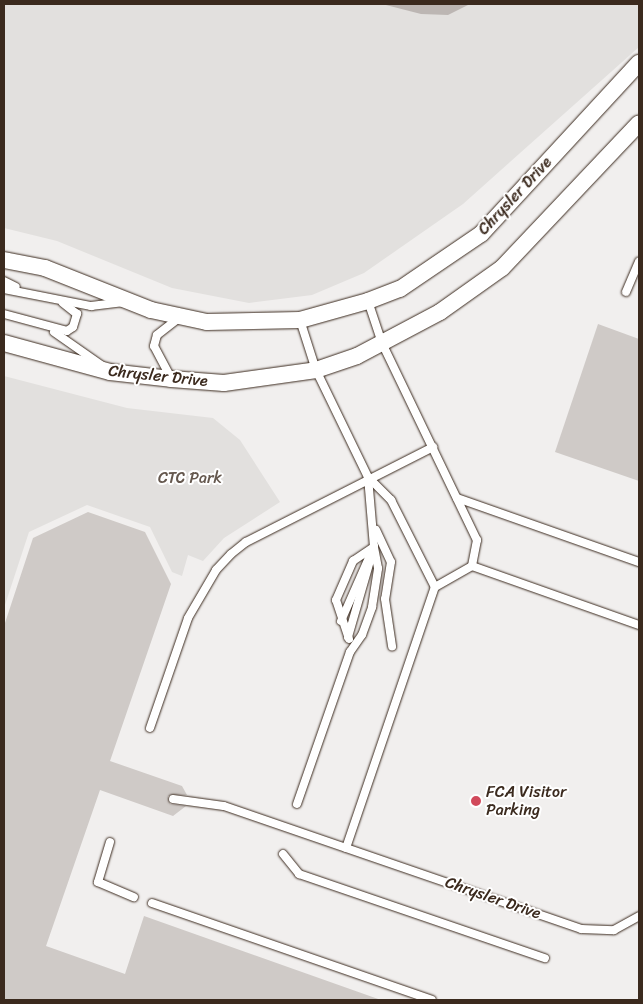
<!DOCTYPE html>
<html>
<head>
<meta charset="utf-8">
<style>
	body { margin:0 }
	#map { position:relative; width:643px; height:1004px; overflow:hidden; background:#fff; font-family:Sriracha,sans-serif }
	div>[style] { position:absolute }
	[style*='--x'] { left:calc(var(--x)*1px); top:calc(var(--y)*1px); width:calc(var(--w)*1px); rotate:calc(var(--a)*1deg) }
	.built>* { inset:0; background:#f1efee }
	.green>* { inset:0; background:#e2e0de }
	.water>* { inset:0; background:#bcb6b3 }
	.building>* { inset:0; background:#cfcac7 }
	.roads { filter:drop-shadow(0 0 1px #3b2a1e) drop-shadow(0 0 1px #3b2a1e) }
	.lane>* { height:8px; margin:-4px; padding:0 4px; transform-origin:4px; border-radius:4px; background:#fff }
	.street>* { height:16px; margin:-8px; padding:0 8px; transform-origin:8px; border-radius:8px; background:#fff }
	.dots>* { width:14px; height:14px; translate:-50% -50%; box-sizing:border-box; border:2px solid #fff; border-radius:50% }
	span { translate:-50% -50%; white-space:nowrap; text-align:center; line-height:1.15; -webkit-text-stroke:4px #fff; paint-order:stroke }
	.street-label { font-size:16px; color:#3b2a1e }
	.park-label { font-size:16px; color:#65584e }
	.poi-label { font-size:16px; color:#3b2a1e }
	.left { translate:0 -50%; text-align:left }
	.frame { position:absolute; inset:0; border:5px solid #3b2a1e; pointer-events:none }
</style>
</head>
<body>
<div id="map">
	<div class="built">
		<i style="clip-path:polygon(4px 4px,639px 4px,639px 1000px,4px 1000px)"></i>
	</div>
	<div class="green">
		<i style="clip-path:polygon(4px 4px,639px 4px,639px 47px,463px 204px,364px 273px,312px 295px,249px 303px,172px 288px,57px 241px,4px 228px)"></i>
		<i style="clip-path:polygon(4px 376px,127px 408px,213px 418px,240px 440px,280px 502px,224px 538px,203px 561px,188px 555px,182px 576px,172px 572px,150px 527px,87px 505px,29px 532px,4px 608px)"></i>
	</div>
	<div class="water">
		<i style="clip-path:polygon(382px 4px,470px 4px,448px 15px,421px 14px)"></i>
	</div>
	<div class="building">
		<i style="clip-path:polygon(598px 324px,639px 339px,639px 481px,555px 452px)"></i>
		<i style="clip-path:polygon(88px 512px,145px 532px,171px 584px,110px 761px,182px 786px,187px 795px,168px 796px,170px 804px,186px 806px,173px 816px,100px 790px,46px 946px,125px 974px,144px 916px,381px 1000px,4px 1000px,4px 626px,33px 538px)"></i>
	</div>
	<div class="roads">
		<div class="lane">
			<i style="--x:4;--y:281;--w:13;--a:27"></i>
			<i style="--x:4;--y:289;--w:89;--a:11.1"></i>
			<i style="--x:91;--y:306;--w:31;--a:-7"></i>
			<i style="--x:626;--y:292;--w:33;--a:-67"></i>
			<i style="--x:368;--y:301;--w:44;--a:71.6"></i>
			<i style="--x:382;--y:343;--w:219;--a:64.3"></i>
			<i style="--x:477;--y:540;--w:26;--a:101"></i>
			<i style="--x:4;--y:314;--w:65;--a:15.1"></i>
			<i style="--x:67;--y:331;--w:7;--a:-34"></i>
			<i style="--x:73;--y:327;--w:14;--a:-73"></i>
			<i style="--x:77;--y:314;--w:18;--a:-142"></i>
			<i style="--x:300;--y:320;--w:52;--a:72.3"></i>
			<i style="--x:316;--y:370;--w:119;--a:64.1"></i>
			<i style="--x:368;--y:477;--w:33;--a:45"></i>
			<i style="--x:391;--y:500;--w:97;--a:63.2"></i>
			<i style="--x:54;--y:332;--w:61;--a:35"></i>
			<i style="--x:171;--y:378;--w:36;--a:-118"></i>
			<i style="--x:154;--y:346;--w:11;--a:-75"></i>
			<i style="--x:157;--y:335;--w:28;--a:-38"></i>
			<i style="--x:457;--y:498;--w:193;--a:19.4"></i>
			<i style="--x:376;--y:530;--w:35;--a:65"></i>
			<i style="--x:391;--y:562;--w:37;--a:99"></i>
			<i style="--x:385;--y:599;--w:48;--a:81.5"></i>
			<i style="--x:341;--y:621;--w:74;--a:-66.2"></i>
			<i style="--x:348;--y:637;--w:94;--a:-73.9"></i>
			<i style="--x:374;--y:547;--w:70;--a:-94.9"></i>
			<i style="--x:349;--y:639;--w:41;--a:-108.4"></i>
			<i style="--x:336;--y:600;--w:43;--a:-66.4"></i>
			<i style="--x:353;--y:561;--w:25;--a:-34"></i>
			<i style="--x:150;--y:728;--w:116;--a:-70.9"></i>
			<i style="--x:188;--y:618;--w:56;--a:-59.7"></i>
			<i style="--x:216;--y:570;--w:22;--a:-47"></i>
			<i style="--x:231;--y:554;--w:19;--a:-39"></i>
			<i style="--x:246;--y:542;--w:210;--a:-26.9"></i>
			<i style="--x:173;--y:799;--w:51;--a:7.8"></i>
			<i style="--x:224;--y:806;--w:378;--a:19"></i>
			<i style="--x:581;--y:929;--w:33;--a:2"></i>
			<i style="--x:614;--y:930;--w:29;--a:-29"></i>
			<i style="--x:297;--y:804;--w:161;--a:-70.8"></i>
			<i style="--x:350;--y:652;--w:21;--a:-55"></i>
			<i style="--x:362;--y:635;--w:30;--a:-70"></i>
			<i style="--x:372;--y:607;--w:39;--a:-81"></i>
			<i style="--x:378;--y:568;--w:21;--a:-101"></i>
			<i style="--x:110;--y:842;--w:42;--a:106.7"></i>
			<i style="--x:98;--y:882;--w:39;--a:23"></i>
			<i style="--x:346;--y:848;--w:276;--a:-71.2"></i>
			<i style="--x:435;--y:587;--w:43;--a:-29.6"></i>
			<i style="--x:472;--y:566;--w:177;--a:19.5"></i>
			<i style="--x:283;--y:854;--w:26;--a:51"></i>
			<i style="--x:299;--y:874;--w:260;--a:18.9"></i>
			<i style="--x:152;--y:903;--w:296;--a:19.1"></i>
		</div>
		<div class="street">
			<i style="--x:4;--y:260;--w:42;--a:11"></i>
			<i style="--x:45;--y:268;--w:114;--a:21.6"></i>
			<i style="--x:151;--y:310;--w:57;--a:12.1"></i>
			<i style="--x:207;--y:322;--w:93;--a:-1.2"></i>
			<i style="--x:300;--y:320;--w:71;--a:-15.6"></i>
			<i style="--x:368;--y:301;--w:34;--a:-21"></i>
			<i style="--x:400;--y:289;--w:98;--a:-34.2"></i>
			<i style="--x:481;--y:234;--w:233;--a:-47.3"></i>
			<i style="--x:4;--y:343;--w:110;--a:15.3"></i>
			<i style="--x:110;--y:372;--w:61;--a:6.5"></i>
			<i style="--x:171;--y:379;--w:53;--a:4.3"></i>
			<i style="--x:224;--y:383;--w:93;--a:-8"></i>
			<i style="--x:316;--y:370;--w:43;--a:-18.9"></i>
			<i style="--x:357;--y:356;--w:94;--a:-27.9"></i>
			<i style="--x:440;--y:312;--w:76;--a:-35.4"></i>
			<i style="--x:502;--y:268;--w:199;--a:-46.6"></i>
		</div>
	</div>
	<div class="dots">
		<i style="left:476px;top:801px;background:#d1495b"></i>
	</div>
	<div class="street-label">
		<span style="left:515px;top:196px;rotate:-47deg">Chrysler Drive</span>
		<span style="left:158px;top:376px;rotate:6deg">Chrysler Drive</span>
		<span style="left:493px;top:898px;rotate:19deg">Chrysler Drive</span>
	</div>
	<div class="park-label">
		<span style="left:190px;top:478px">CTC Park</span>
	</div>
	<div class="poi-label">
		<span class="left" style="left:486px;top:801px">FCA Visitor<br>Parking</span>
	</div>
	<div class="frame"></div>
</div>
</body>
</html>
